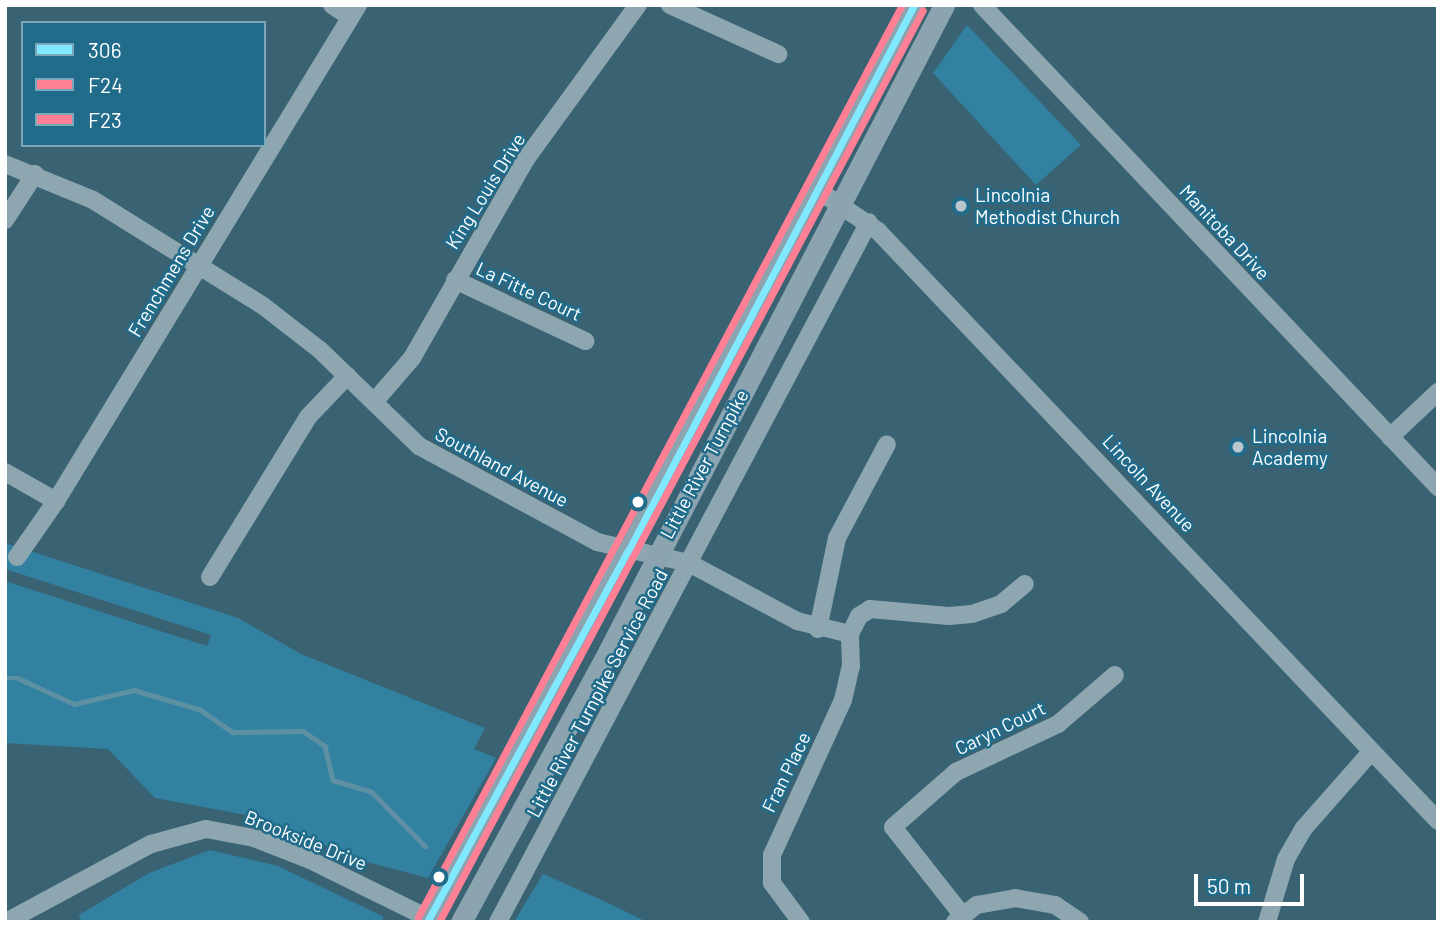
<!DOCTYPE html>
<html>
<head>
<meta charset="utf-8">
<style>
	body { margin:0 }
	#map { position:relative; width:1443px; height:927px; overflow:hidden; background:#396273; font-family:Barlow,sans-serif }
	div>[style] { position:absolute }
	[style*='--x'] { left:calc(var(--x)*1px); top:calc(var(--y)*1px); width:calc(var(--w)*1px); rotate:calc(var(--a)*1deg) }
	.green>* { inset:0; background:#3281a0 }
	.stream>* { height:4.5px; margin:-2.25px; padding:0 2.25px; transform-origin:2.25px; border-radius:2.25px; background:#5e90a3 }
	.minor>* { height:18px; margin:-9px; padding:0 9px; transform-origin:9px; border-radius:9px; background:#8da6b0 }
	.major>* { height:21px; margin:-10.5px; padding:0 10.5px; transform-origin:10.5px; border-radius:10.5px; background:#8ba4af }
	.bus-1>* { height:7px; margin:-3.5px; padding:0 3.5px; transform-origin:3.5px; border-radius:3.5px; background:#80e8ff }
	.bus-2>* { height:7px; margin:-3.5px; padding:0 3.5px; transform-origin:3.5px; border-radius:3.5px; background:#ff8094 }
	.bus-3>* { height:7px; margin:-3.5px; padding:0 3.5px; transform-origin:3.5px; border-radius:3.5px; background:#ff8094 }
	.dots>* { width:19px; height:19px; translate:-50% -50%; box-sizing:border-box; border:4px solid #216c8b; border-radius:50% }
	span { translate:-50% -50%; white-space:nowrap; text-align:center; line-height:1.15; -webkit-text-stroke:5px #216c8b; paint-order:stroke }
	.street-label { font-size:19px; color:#fff }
	.poi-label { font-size:19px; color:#fff }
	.left { translate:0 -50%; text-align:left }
	.frame { position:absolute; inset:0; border:7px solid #fff; pointer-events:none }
	.legend { position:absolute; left:21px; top:21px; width:245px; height:126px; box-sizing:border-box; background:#216c8b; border:2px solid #7aa7b9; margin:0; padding:9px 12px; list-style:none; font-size:21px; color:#fff }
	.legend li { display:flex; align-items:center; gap:14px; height:35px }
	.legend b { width:35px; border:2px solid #7aa7b9 }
	.scale { position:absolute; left:1194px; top:874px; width:110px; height:32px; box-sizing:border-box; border:4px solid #fff; border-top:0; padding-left:9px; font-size:21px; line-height:24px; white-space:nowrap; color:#fff; -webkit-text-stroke:5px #216c8b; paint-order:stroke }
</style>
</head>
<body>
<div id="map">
	<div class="green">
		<i style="clip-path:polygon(967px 25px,1081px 145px,1036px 185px,933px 73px)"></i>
		<i style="clip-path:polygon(5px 543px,238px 618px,301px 654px,485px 728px,474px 749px,496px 758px,428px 878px,363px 861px,258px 817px,155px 798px,108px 749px,5px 743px,5px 581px,207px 646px,211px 635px,5px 569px)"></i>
		<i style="clip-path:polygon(210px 850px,278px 866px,384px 917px,381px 922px,81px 922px,79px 915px,149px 873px)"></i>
		<i style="clip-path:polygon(543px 874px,606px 902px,647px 922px,514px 922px)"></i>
	</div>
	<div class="stream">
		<i style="--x:5;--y:678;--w:13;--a:0"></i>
		<i style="--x:18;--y:678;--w:62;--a:24.9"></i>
		<i style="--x:74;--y:704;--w:62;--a:-13.1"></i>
		<i style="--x:134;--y:690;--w:70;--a:16.6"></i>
		<i style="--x:201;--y:710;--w:39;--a:35"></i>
		<i style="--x:233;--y:732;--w:70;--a:-0.8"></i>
		<i style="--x:303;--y:731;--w:27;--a:34"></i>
		<i style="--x:325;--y:746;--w:35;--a:77"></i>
		<i style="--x:333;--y:780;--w:41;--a:17.1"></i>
		<i style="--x:372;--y:792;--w:76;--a:45.5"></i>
	</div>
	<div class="minor">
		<i style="--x:332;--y:5;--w:22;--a:34"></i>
		<i style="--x:670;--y:5;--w:119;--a:24.4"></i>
		<i style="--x:982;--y:5;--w:664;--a:46.59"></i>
		<i style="--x:5;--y:164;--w:95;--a:22.2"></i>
		<i style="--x:93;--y:200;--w:199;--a:31.9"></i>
		<i style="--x:262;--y:305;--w:73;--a:37.8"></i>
		<i style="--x:320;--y:350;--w:138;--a:44.1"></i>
		<i style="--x:419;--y:446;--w:202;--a:28.3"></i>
		<i style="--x:597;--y:542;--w:94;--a:12.9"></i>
		<i style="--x:689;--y:563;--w:123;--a:28.2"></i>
		<i style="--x:797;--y:621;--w:55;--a:13.8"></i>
		<i style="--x:850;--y:634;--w:20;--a:-63"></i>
		<i style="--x:859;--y:616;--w:13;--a:-32"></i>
		<i style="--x:870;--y:609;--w:79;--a:5.1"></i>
		<i style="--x:949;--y:616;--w:23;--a:-5"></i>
		<i style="--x:972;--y:614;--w:31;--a:-19"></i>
		<i style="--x:1001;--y:604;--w:31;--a:-40"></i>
		<i style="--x:816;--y:189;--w:75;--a:34.1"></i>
		<i style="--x:878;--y:231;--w:813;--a:46.49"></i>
		<i style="--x:5;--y:220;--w:55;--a:-56.9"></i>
		<i style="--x:455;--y:280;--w:144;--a:25.1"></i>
		<i style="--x:374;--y:402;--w:58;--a:-49.2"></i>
		<i style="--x:412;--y:358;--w:229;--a:-60.2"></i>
		<i style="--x:526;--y:159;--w:190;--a:-54"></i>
		<i style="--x:1390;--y:437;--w:66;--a:-43.2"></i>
		<i style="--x:5;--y:472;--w:59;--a:29.6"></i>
		<i style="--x:17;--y:557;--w:68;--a:-55.1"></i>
		<i style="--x:56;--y:501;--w:581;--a:-58.66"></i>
		<i style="--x:210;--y:577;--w:188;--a:-58.5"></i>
		<i style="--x:308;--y:417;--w:57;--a:-46.4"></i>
		<i style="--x:818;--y:629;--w:93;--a:-78.2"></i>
		<i style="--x:837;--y:538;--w:106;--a:-62"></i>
		<i style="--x:963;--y:916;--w:113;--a:-128.2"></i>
		<i style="--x:893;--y:827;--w:84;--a:-41.1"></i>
		<i style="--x:956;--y:772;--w:113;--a:-25.2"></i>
		<i style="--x:1058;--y:724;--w:75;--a:-40.7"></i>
		<i style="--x:6;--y:922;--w:165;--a:-28.3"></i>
		<i style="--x:151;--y:844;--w:57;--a:-15.3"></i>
		<i style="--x:206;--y:829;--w:49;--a:10.6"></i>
		<i style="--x:254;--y:838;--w:60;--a:21.4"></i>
		<i style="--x:310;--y:860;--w:140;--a:26.2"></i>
		<i style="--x:498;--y:922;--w:792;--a:-62.08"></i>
		<i style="--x:801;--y:922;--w:49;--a:-126.6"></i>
		<i style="--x:772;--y:883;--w:28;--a:-90"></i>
		<i style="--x:772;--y:855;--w:170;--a:-65.4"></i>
		<i style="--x:843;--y:700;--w:35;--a:-77"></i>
		<i style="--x:851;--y:666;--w:32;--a:-92"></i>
		<i style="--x:955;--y:922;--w:28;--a:-38"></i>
		<i style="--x:977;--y:905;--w:39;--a:-10"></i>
		<i style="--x:1015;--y:898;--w:41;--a:9.9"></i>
		<i style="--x:1055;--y:905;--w:30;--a:34"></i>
		<i style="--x:1267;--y:922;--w:66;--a:-73.2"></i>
		<i style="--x:1286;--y:859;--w:36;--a:-60"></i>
		<i style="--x:1304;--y:828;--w:101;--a:-48.6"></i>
	</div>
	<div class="major">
		<i style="--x:427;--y:922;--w:422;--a:-61.6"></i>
		<i style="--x:628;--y:551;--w:616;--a:-62.35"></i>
		<i style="--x:461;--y:922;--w:310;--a:-61.4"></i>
		<i style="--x:609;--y:650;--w:727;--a:-62.55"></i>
	</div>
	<div class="bus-1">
		<i style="--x:427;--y:922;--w:422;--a:-61.6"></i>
		<i style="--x:628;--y:551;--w:616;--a:-62.35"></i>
	</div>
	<div class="bus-2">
		<i style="--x:439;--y:922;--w:1032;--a:-62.05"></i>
	</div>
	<div class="bus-3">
		<i style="--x:418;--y:917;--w:1032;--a:-62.05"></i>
	</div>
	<div class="dots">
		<i style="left:961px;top:206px;background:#bac8ce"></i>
		<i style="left:1238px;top:447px;background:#bac8ce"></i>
		<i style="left:638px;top:502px;background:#fff"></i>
		<i style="left:439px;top:877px;background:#fff"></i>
	</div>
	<div class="street-label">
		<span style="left:485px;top:191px;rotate:-58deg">King Louis Drive</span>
		<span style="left:1225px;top:232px;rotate:47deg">Manitoba Drive</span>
		<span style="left:171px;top:271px;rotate:-59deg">Frenchmens Drive</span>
		<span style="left:529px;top:291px;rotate:25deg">La Fitte Court</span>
		<span style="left:704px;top:464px;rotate:-62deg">Little River Turnpike</span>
		<span style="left:502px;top:467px;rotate:28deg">Southland Avenue</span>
		<span style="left:1149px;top:483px;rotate:47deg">Lincoln Avenue</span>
		<span style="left:597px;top:693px;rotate:-62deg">Little River Turnpike Service Road</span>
		<span style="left:1000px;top:728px;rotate:-26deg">Caryn Court</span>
		<span style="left:786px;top:772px;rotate:-64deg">Fran Place</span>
		<span style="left:306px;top:840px;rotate:22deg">Brookside Drive</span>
	</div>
	<div class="poi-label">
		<span class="left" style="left:975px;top:206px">Lincolnia<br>Methodist Church</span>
		<span class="left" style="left:1252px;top:447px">Lincolnia<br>Academy</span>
	</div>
	<div class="frame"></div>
	<ul class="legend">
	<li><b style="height:9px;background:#80e8ff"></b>306</li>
	<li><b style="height:9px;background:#ff8094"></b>F24</li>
	<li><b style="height:9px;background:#ff8094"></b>F23</li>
	</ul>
	<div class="scale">50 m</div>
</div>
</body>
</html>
